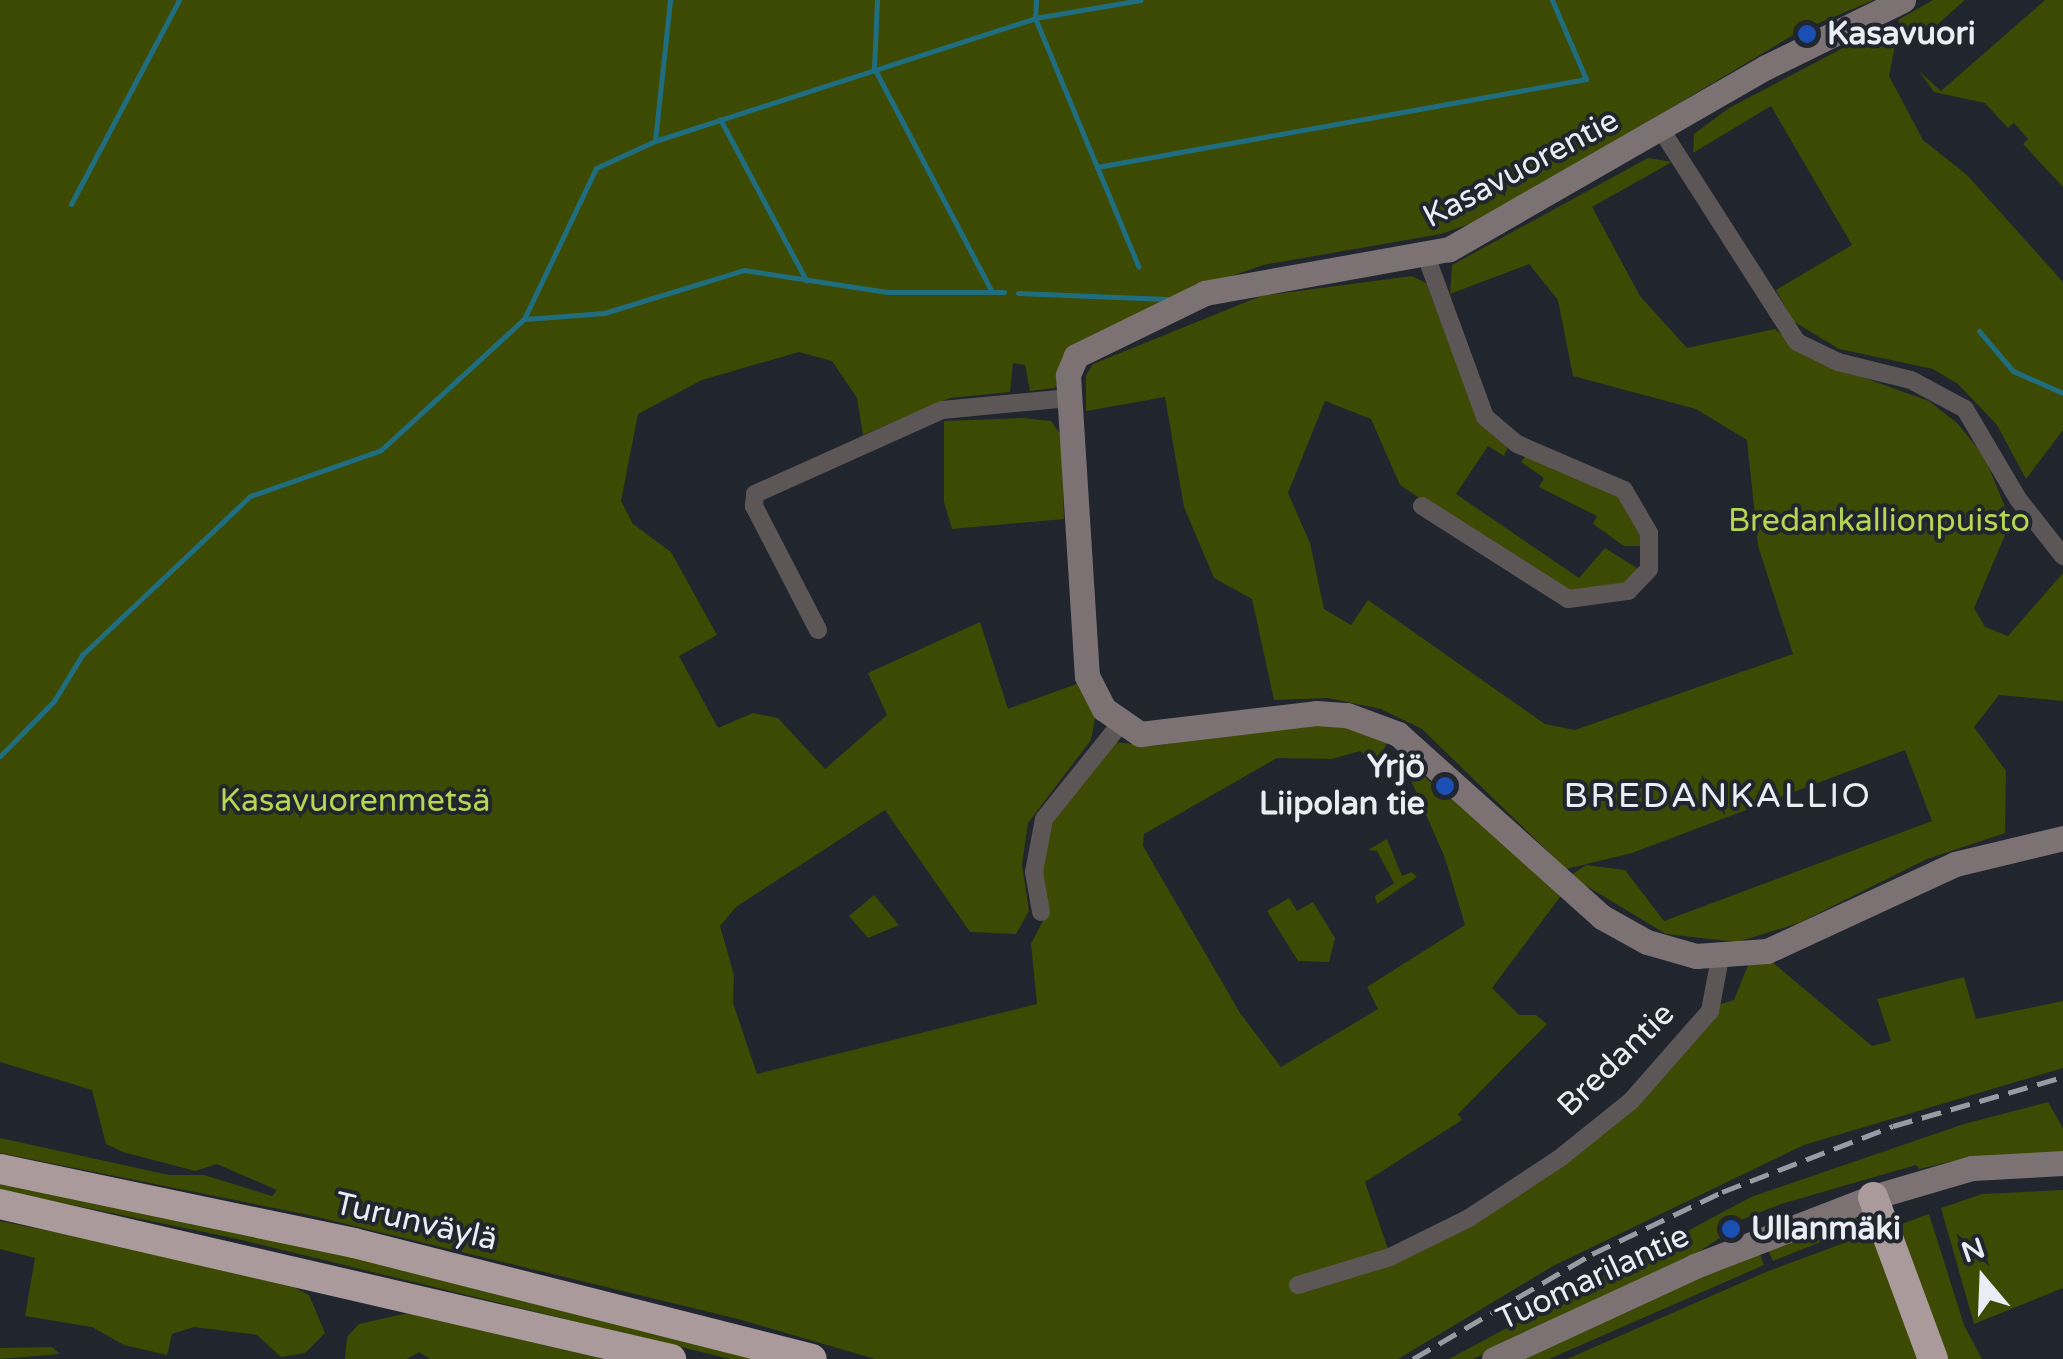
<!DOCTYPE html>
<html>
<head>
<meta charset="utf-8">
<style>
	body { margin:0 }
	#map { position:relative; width:2063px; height:1359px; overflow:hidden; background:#20252e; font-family:"Varela Round",sans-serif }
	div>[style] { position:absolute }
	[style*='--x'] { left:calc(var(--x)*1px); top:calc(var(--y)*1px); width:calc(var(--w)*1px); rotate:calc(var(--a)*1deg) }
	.green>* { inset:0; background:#3c4a03 }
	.stream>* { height:5px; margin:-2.5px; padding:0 2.5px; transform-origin:2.5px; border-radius:2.5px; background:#206d80 }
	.street>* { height:18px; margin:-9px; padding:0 9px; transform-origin:9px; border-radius:9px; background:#5d5657 }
	.secondary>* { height:25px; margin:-12.5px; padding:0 12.5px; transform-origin:12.5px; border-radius:12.5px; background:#7c7273 }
	.highway>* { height:30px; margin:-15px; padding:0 15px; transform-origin:15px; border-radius:15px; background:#aa9a9c }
	.rail>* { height:5px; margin-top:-2.5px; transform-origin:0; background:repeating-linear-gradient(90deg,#979ba3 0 20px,transparent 0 30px) }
	.dots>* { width:28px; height:28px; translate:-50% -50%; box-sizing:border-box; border:5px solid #20252e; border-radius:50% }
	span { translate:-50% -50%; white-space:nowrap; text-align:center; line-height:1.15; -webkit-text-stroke:8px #20252e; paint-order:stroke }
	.poi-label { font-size:32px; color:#eaeef4; font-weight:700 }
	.left { translate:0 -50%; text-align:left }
	.right { translate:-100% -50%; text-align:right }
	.street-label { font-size:32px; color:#eaeef4 }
	.park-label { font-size:32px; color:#b5d553 }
	.neighbourhood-label { font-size:35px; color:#eaeef4; letter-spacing:2.5px }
	.north { position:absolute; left:1933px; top:1229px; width:100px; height:100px; -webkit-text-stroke:8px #20252e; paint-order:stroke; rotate:341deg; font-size:28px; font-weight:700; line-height:40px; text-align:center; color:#eaeef4 }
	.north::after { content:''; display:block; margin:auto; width:35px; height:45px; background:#eaeef4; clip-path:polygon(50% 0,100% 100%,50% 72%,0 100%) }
</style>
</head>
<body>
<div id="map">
	<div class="green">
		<i style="clip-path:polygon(0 0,1874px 0,1800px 31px,1486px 218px,1441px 234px,1263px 265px,1186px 292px,1054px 388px,1030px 391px,1025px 365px,1013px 363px,1010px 392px,950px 398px,863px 435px,857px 398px,832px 361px,799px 352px,702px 380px,638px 414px,621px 501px,633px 524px,671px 552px,717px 635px,679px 656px,718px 728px,753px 713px,778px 718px,825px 769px,887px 715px,868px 673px,980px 622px,1008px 709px,1082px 682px,1095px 719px,1091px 740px,1028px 823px,1022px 865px,1029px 911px,1016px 934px,970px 932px,885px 810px,736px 907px,720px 926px,734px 975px,733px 1003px,757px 1074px,1037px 1004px,1031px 944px,1047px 913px,1041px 857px,1050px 821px,1114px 742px,1153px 746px,1330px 721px,1389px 738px,1377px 764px,1360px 751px,1332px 759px,1277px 758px,1144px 834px,1143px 846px,1240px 1013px,1281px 1067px,1378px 1009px,1367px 987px,1465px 925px,1445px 858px,1400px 755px,1445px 795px,1458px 796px,1563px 893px,1492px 988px,1519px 1015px,1536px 1015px,1547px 1024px,1458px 1114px,1462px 1120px,1365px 1182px,1389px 1252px,1352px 1276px,1555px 1166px,1718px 1005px,1734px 1000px,1748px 965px,1771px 961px,1872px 1046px,1891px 1041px,1877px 999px,1964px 977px,1976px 1019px,2063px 1001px,2063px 1068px,1804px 1145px,1553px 1266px,1398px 1359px,875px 1359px,738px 1319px,309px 1215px,0 1153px,0 1138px,169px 1175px,204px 1175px,272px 1196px,277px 1190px,217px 1164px,195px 1171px,123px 1152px,106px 1144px,92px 1090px,0 1062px)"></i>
		<i style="clip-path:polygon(1933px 0,1965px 0,1921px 39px,1908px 41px,1898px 20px)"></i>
		<i style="clip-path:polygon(2045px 0,2063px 0,2063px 187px,2023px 144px,2028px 139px,2014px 123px,2008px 128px,1985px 103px,1934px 92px,1919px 71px,1941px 91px)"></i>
		<i style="clip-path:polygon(1879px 29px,1895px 46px,1889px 76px,1923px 140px,1967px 175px,2063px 282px,2063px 430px,2026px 479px,1997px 425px,1958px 384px,1933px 369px,1839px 349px,1793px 321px,1776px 290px,1852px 245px,1771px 106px,1693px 153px,1694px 134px,1729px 108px)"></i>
		<i style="clip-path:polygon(1648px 158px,1672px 162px,1592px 207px,1640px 296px,1687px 348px,1775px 329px,1809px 358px,1929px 401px,1958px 424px,1984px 456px,2011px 521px,1974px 608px,1985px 627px,2008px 636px,2063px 573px,2063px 701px,1999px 695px,1974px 727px,2006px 771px,2005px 833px,1927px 859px,1799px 923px,1737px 942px,1666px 934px,1570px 876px,1586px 865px,1625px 870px,1664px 921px,1932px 821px,1905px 750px,1632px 853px,1566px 869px,1422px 729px,1381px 709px,1328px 698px,1274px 700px,1252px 599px,1214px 578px,1184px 507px,1165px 397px,1086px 411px,1086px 375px,1093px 364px,1261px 296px,1412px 276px,1426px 283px,1473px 405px,1509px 445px,1504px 456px,1488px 446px,1456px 494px,1579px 578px,1605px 548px,1640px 570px,1617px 589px,1583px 594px,1555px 588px,1400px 485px,1371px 419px,1325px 401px,1288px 493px,1310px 543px,1324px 609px,1351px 625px,1368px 600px,1545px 724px,1575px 730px,1793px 654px,1758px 546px,1747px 440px,1696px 409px,1573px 376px,1558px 300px,1529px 264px,1450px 294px,1452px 265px)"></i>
		<i style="clip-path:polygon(1023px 418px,1051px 421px,1061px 435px,1064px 519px,952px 529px,944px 502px,944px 421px)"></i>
		<i style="clip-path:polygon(1528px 453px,1602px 481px,1633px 507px,1645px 546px,1624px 546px,1593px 524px,1597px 516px,1539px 487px,1544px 478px,1521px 462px)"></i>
		<i style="clip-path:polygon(1387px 839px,1402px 876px,1412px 872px,1417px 877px,1377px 904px,1375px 896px,1394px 883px,1377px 851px,1368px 850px)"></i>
		<i style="clip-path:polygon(874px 895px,899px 925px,868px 938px,849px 916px)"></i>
		<i style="clip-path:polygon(1289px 898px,1297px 911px,1313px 902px,1335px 938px,1329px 962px,1298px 961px,1267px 911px)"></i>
		<i style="clip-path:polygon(2048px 1102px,2063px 1128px,2063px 1154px,1966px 1158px,1919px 1169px,1916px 1165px,1781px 1204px,1723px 1227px,1723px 1236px,1689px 1258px,1473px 1359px,1449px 1359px,1751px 1197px,1964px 1124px)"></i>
		<i style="clip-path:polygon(0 1181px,235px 1228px,767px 1359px,730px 1359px,233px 1238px,0 1190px)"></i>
		<i style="clip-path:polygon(2063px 1190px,2063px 1288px,1974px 1324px,1941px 1208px,1982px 1194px)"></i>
		<i style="clip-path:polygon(1929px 1214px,1964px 1325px,1982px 1359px,1946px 1359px,1896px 1226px)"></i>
		<i style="clip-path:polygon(1852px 1216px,1866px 1224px,1773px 1261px,1767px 1248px)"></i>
		<i style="clip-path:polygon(0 1221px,274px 1277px,309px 1295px,325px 1333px,305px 1353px,281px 1357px,257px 1335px,194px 1327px,172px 1334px,167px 1355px,124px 1345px,92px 1327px,25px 1316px,35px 1258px,0 1249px)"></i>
		<i style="clip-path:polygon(1876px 1231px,1923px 1359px,1567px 1359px,1766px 1272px)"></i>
		<i style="clip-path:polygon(1759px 1252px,1764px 1265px,1549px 1359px,1513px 1359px)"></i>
		<i style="clip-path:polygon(408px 1313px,603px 1359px,430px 1359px,419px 1352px,407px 1359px,345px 1359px,347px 1337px,359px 1324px)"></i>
		<i style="clip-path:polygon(52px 1347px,60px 1354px,0 1359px,0 1348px)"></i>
	</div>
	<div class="stream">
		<i style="--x:877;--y:0;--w:68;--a:92.5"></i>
		<i style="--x:874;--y:68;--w:253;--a:62.2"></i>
		<i style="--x:1036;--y:0;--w:18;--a:93"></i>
		<i style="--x:1035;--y:18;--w:269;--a:67.4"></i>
		<i style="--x:720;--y:119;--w:183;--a:61.9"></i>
		<i style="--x:655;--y:141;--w:399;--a:-17.9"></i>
		<i style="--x:1035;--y:18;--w:107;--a:-9.7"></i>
		<i style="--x:1097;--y:167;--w:497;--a:-10.2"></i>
		<i style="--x:1586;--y:79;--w:86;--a:-113.3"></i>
		<i style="--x:71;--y:204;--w:231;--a:-62.1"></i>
		<i style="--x:1018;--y:293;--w:149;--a:2.3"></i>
		<i style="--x:525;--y:319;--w:79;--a:-4.3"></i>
		<i style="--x:604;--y:313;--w:146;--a:-17.1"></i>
		<i style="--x:744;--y:270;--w:145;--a:8.7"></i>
		<i style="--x:887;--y:292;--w:117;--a:0"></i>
		<i style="--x:1979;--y:331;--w:52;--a:49.6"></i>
		<i style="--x:2013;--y:371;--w:55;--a:23.7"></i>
		<i style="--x:0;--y:756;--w:77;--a:-45.5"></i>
		<i style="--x:54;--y:701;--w:54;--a:-58.7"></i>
		<i style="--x:82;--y:655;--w:231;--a:-43.4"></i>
		<i style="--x:250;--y:496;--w:139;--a:-19.3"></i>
		<i style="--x:381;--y:450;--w:194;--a:-42.5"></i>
		<i style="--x:524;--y:319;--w:167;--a:-64.5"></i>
		<i style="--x:596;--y:168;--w:65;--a:-24.6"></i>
		<i style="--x:655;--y:141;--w:142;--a:-83.9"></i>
	</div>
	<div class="street">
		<i style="--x:1662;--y:131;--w:250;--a:57.4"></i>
		<i style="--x:1797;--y:342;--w:46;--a:26"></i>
		<i style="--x:1838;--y:362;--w:75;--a:13.9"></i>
		<i style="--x:1911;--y:380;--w:61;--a:28.2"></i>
		<i style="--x:1965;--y:409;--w:104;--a:59.5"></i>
		<i style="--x:2018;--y:499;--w:73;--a:51.7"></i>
		<i style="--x:1422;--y:506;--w:173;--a:32.5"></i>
		<i style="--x:1568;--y:599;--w:61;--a:-7.6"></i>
		<i style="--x:1628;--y:591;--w:30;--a:-46"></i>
		<i style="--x:1649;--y:569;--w:36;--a:-90"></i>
		<i style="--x:1649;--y:533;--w:50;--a:-120.2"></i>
		<i style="--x:1624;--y:490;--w:116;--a:-156.7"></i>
		<i style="--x:1517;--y:444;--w:42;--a:-139.8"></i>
		<i style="--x:1485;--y:417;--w:171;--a:-110.1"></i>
		<i style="--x:818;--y:630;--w:140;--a:-117.3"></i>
		<i style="--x:754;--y:506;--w:12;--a:-85"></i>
		<i style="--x:755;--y:494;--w:205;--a:-24.2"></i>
		<i style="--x:942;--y:410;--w:128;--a:-5.4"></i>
		<i style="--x:1041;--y:912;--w:41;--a:-99.9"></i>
		<i style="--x:1034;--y:872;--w:54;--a:-79.3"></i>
		<i style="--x:1044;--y:819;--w:122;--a:-51.3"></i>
		<i style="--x:1298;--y:1285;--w:96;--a:-16.9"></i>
		<i style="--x:1390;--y:1257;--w:88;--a:-26.3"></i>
		<i style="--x:1469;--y:1218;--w:109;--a:-33.4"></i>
		<i style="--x:1560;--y:1158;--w:91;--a:-38.8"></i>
		<i style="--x:1631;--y:1101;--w:120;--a:-48.7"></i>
		<i style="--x:1710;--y:1011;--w:54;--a:-79.3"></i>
	</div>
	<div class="secondary">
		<i style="--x:1903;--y:0;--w:153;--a:153.9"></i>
		<i style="--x:1766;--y:67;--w:366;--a:150.1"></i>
		<i style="--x:1449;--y:249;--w:248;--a:169.8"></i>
		<i style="--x:1205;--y:293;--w:144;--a:154"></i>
		<i style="--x:1076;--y:356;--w:21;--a:113"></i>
		<i style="--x:1068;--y:375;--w:302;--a:86.4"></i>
		<i style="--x:1087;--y:676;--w:37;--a:63"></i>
		<i style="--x:1104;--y:709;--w:44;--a:34.8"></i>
		<i style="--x:1140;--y:734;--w:177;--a:-6.8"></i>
		<i style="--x:1316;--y:713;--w:31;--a:4"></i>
		<i style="--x:1347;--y:715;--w:54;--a:20.4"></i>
		<i style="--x:1398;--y:734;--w:274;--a:41.9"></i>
		<i style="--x:1602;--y:917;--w:51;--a:29.1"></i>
		<i style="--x:1647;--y:942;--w:51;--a:15.9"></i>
		<i style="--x:1696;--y:956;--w:71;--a:-4"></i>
		<i style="--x:1767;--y:951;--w:207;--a:-24.8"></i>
		<i style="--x:1955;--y:864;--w:111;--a:-13.5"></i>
		<i style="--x:1494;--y:1359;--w:221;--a:-24.8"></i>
		<i style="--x:1695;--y:1266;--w:191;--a:-21.2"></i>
		<i style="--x:1873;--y:1197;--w:103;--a:-16.3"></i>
		<i style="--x:1972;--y:1168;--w:91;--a:-3.1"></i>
	</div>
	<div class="highway">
		<i style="--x:0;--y:1169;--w:362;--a:11.8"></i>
		<i style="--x:354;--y:1243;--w:472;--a:14.2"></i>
		<i style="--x:1873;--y:1197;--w:173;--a:69.7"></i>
		<i style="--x:0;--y:1204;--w:689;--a:13.01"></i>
	</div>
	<div class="rail">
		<i style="--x:1413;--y:1359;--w:208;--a:-30.4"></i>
		<i style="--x:1592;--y:1254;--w:144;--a:-25.5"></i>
		<i style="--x:1722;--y:1192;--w:183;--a:-21.1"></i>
		<i style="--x:1893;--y:1126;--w:177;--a:-16.1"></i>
	</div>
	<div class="dots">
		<i style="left:1807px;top:34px;background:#1a4fb4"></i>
		<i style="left:1445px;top:786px;background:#1a4fb4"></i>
		<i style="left:1731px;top:1229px;background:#1a4fb4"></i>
	</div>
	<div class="poi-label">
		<span class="left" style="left:1827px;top:34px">Kasavuori</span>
		<span class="right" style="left:1425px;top:786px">Yrjö<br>Liipolan tie</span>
		<span class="left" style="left:1751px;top:1229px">Ullanmäki</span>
	</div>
	<div class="street-label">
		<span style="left:1521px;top:169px;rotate:-28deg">Kasavuorentie</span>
		<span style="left:1616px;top:1060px;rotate:-44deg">Bredantie</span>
		<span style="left:416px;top:1222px;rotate:13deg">Turunväylä</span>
		<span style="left:1593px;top:1278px;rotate:-25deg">Tuomarilantie</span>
	</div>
	<div class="park-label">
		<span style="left:1879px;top:521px">Bredankallionpuisto</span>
		<span style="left:355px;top:801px">Kasavuorenmetsä</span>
	</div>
	<div class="neighbourhood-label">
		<span style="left:1718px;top:796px">BREDANKALLIO</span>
	</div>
	<div class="north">N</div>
</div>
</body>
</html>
